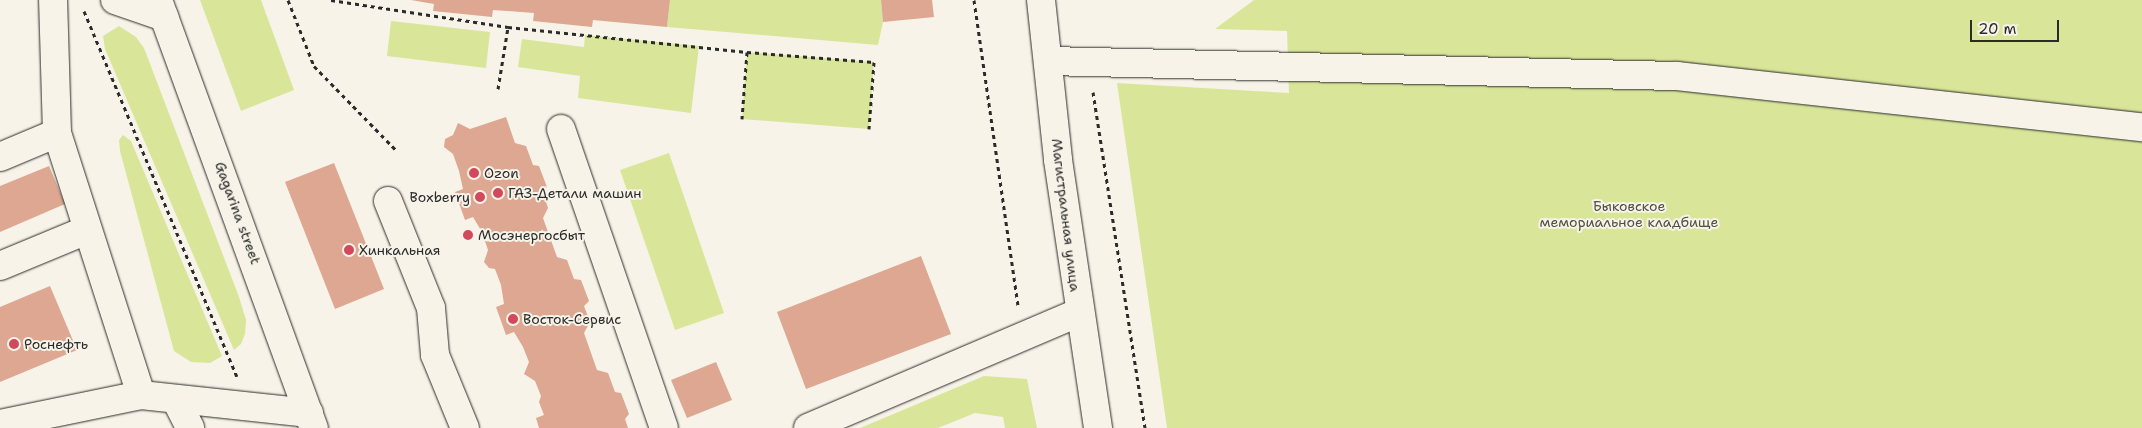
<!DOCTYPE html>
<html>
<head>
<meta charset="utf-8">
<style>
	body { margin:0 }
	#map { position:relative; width:2142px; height:428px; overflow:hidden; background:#f7f3e8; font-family:"Shantell Sans",sans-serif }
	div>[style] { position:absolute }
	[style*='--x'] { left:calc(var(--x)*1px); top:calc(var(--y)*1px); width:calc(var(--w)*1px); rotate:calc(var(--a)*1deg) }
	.green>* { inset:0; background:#d9e699 }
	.building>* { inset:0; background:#dda792 }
	.path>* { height:3px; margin-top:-1.5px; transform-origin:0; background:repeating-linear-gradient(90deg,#2b2b2b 0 4px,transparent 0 8px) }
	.roads { filter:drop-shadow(0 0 1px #2b2b2b) drop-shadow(0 0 1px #2b2b2b) }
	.minor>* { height:28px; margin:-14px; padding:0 14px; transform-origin:14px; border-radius:14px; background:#f7f3e8 }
	.major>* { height:28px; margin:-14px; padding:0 14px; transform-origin:14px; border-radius:14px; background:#f7f3e8 }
	.dots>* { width:14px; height:14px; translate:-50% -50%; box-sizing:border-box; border:2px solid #f7f3e8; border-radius:50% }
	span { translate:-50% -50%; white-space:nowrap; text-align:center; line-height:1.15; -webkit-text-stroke:4px #f7f3e8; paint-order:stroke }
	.poi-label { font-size:14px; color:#2b2b2b }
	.left { translate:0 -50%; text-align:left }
	.right { translate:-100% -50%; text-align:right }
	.park-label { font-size:14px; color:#4e5041 }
	.street-label { font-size:14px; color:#2b2b2b }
	.scale { position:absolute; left:1970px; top:20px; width:89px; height:22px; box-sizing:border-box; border:2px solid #2b2b2b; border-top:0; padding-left:6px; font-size:15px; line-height:18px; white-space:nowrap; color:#2b2b2b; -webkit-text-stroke:4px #f7f3e8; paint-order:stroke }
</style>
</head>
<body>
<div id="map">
	<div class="green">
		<i style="clip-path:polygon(200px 0,261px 0,294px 90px,241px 111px)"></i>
		<i style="clip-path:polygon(670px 0,881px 0,883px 22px,878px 45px,667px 27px)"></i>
		<i style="clip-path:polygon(1254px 0,2142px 0,2142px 428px,1167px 428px,1117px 83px,1289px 93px,1287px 31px,1215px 29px)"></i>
		<i style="clip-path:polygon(391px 21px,490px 32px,486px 68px,387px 56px)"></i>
		<i style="clip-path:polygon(119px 26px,136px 37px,144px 48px,239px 297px,246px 320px,245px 334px,241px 344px,234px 350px,105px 49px,103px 36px)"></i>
		<i style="clip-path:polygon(585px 35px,699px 46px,691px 113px,578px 98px,580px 76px,518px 67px,522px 39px,584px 47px)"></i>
		<i style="clip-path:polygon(747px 52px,874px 62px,869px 129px,742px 119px)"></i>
		<i style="clip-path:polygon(123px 135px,131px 141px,222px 356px,210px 363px,191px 362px,174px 351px,120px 151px,119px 140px)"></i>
		<i style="clip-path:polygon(669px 153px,724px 313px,675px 330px,620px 170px)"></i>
		<i style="clip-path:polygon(984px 376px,1027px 379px,1037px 428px,1005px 428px,1003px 417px,975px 413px,938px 428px,860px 428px)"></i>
	</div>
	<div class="building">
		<i style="clip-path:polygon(411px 0,670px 0,667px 27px,593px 20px,592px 27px,533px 21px,534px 13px,493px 10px,492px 17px,433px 11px,434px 4px)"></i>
		<i style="clip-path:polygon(881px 0,932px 0,934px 17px,883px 22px)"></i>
		<i style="clip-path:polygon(506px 117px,515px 143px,526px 146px,533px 165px,539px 166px,547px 187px,543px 192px,548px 208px,543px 218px,557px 257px,567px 260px,574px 279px,581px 280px,589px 301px,584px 306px,590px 322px,584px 333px,597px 370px,608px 373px,615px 392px,621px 393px,629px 414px,625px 419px,628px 428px,539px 428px,536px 418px,544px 415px,539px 402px,541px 396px,535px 381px,524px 374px,529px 362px,523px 347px,514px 332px,506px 335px,496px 307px,504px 304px,501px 285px,495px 269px,489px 268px,484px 262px,488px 250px,482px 232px,473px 217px,465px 220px,455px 192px,463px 189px,459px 171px,453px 154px,444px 147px,445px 139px,453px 135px,458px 123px,470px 129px)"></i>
		<i style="clip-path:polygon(334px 163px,384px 289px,335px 309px,285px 182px)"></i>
		<i style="clip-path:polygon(49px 166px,65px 204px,0 232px,0 186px)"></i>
		<i style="clip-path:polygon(921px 256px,951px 334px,806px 389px,777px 312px)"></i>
		<i style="clip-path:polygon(50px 286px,77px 350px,0 382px,0 307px)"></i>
		<i style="clip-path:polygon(716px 362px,732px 400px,687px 418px,671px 380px)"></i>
	</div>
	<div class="path">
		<i style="--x:288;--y:0;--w:71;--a:68.5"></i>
		<i style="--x:314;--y:66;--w:120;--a:45.7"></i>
		<i style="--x:331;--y:0;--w:179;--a:8.7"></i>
		<i style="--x:974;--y:0;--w:309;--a:81.8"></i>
		<i style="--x:84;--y:11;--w:396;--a:67.3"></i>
		<i style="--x:747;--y:52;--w:127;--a:4.5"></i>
		<i style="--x:874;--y:62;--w:67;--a:94.3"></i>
		<i style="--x:498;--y:89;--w:63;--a:-80.8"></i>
		<i style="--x:508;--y:27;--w:240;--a:6"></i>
		<i style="--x:747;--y:52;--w:67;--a:94.3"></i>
		<i style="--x:1093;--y:92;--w:340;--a:81.2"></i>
	</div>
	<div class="roads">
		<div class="minor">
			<i style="--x:115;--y:0;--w:52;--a:19.1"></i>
			<i style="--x:1041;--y:0;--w:161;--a:83.9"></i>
			<i style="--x:1058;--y:160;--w:271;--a:81.5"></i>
			<i style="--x:1048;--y:61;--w:629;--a:1.37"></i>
			<i style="--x:1677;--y:76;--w:468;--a:6.3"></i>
			<i style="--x:561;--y:129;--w:316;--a:71"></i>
			<i style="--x:57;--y:133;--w:275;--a:72.2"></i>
			<i style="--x:0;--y:157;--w:62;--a:-22.8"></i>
			<i style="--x:57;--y:133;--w:133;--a:-91.7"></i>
			<i style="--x:388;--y:201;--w:115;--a:68.1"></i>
			<i style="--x:431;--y:308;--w:47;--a:85.1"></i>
			<i style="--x:435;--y:355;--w:79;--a:67.7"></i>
			<i style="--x:0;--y:266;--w:94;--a:-22.5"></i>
			<i style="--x:176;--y:400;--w:31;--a:63"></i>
			<i style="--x:0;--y:424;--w:144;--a:-11.6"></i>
			<i style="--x:141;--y:395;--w:169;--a:6.1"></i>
			<i style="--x:808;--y:428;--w:293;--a:-23.1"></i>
		</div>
		<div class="major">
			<i style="--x:158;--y:0;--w:456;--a:70"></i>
		</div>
	</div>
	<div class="dots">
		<i style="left:474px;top:173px;background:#d1495b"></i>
		<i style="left:498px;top:193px;background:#d1495b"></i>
		<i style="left:480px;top:197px;background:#d1495b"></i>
		<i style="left:468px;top:235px;background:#d1495b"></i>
		<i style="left:349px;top:250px;background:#d1495b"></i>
		<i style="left:513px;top:319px;background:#d1495b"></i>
		<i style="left:14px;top:344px;background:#d1495b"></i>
	</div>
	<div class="poi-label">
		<span class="left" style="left:484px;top:173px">Ozon</span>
		<span class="left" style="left:508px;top:193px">ГАЗ-Детали машин</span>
		<span class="right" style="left:470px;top:197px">Boxberry</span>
		<span class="left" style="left:478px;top:235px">Мосэнергосбыт</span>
		<span class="left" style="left:359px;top:250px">Хинкальная</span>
		<span class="left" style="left:523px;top:319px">Восток-Сервис</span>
		<span class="left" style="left:24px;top:344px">Роснефть</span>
	</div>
	<div class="park-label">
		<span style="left:1629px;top:214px">Быковское<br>мемориальное кладбище</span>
	</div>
	<div class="street-label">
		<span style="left:238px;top:213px;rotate:70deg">Gagarina street</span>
		<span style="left:1066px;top:215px;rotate:83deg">Магистральная улица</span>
	</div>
	<div class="scale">20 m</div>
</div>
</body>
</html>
